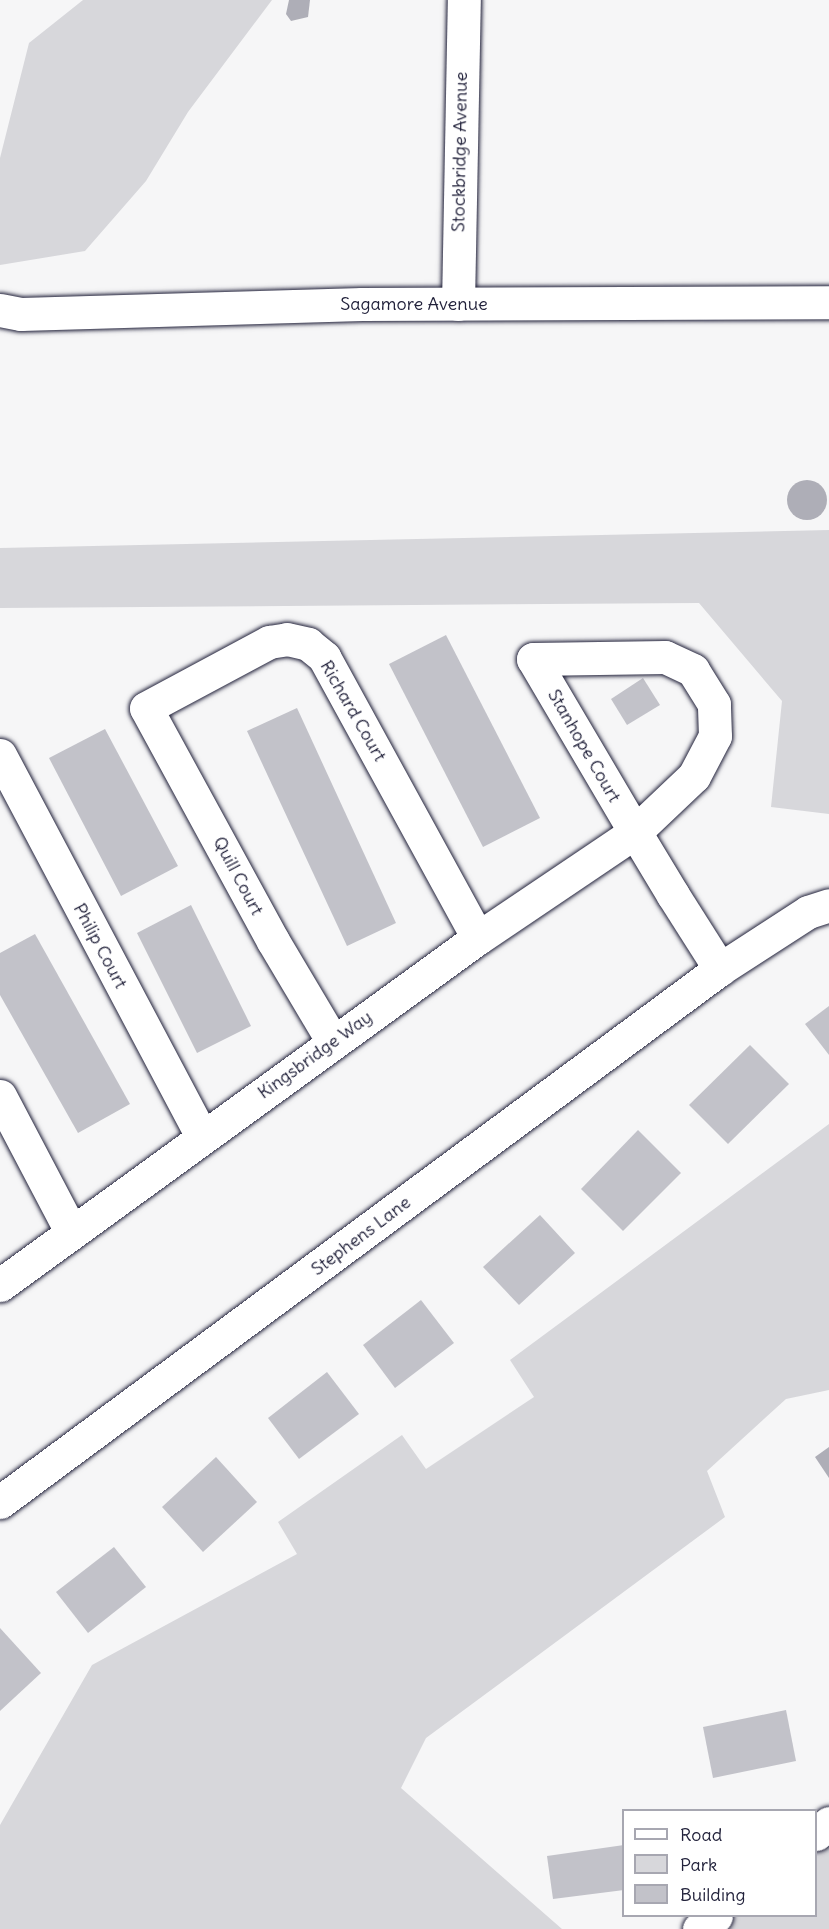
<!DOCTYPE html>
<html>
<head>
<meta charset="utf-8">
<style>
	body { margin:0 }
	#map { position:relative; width:829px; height:1929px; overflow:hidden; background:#f6f6f7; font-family:Delius,sans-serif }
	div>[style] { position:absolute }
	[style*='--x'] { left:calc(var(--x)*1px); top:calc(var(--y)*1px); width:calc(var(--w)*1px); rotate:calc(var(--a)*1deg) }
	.green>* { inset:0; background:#d7d7db }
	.water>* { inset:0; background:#aeaeb7 }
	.round { border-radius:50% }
	.building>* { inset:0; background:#c2c2c9 }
	.roads { filter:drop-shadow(0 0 2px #22223b) drop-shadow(0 0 2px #22223b) }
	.street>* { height:33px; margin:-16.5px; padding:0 16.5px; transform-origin:16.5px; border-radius:16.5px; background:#fff }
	span { translate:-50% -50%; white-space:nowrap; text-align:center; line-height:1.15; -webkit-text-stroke:6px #fff; paint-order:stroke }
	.street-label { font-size:18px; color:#22223b }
	.legend { position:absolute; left:622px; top:1809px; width:195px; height:108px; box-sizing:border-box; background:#fff; border:2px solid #a7a7b1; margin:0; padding:8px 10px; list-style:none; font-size:18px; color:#22223b }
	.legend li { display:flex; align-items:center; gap:12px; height:30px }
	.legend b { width:30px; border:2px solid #a7a7b1 }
</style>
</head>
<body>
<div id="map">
	<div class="green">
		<i style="clip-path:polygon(83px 0,272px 0,188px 112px,146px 181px,85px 251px,0 265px,0 158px,29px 43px)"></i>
		<i style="clip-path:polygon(829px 530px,829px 814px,771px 807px,782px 701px,699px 603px,0 608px,0 548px)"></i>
		<i style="clip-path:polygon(829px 1124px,829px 1390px,786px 1399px,707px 1471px,725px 1517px,426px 1738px,401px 1788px,562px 1929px,0 1929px,0 1825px,92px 1665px,297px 1554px,278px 1522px,402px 1435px,426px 1469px,534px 1397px,510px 1360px)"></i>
		<i style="clip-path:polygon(829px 1841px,829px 1929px,719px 1929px,734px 1916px,816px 1916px,816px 1844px)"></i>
	</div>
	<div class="water">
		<i style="clip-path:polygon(289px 0,310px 0,308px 17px,291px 21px,286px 14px)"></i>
		<i class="round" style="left:787px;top:480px;width:40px;height:40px"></i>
		<i style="clip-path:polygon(829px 1447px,829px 1478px,815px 1457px)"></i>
	</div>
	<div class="building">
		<i style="clip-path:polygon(446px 635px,540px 818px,483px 847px,389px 664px)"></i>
		<i style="clip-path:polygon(643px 678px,660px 705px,627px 725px,611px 699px)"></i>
		<i style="clip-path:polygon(297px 708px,396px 923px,347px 946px,247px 731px)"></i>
		<i style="clip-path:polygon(105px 729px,178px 866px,121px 896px,49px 758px)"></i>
		<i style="clip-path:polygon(191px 905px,251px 1026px,197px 1053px,137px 933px)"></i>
		<i style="clip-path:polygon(35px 934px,130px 1104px,78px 1133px,0 995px,0 953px)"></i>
		<i style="clip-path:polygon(829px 1006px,829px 1055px,805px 1024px)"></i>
		<i style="clip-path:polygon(750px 1045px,789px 1084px,728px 1144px,689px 1105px)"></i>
		<i style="clip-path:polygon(638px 1130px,681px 1173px,623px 1231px,581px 1189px)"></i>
		<i style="clip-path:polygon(540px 1215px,575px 1253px,519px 1305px,483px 1267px)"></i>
		<i style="clip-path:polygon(421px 1300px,454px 1343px,395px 1388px,363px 1345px)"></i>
		<i style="clip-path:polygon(327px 1372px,359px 1414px,299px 1459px,268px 1418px)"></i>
		<i style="clip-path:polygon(216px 1457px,257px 1502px,203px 1552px,162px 1507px)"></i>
		<i style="clip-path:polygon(114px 1547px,146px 1587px,88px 1633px,56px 1592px)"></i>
		<i style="clip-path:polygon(0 1628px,41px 1673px,0 1711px)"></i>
		<i style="clip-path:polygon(786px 1710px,796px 1761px,713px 1778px,703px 1727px)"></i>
		<i style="clip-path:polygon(624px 1845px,624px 1890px,553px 1899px,547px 1856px)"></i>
	</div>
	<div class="roads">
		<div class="street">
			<i style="--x:458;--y:304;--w:304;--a:-88.9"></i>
			<i style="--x:0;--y:310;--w:21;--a:11"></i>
			<i style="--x:21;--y:314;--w:341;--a:-1.7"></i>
			<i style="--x:362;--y:304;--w:467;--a:-0.2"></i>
			<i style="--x:0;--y:755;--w:431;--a:62.1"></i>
			<i style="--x:333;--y:1042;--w:117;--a:-120.7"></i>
			<i style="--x:273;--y:941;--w:265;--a:-118.6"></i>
			<i style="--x:146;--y:708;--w:140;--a:-28.2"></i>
			<i style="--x:269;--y:642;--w:18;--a:-9"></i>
			<i style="--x:287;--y:639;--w:22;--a:13"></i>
			<i style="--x:308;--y:644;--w:21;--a:39"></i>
			<i style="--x:324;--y:657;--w:320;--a:61.3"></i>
			<i style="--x:0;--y:1096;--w:153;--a:62.3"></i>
			<i style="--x:0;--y:1285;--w:591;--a:-35.98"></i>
			<i style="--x:478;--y:938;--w:189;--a:-34"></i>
			<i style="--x:635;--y:832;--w:81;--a:-43.5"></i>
			<i style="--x:694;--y:776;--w:45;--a:-62.3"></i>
			<i style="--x:715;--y:736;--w:32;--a:-92"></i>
			<i style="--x:714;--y:704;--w:40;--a:-122"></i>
			<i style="--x:693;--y:670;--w:31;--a:-155"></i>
			<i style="--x:665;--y:657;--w:132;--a:179.1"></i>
			<i style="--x:533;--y:659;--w:201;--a:59.5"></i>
			<i style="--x:635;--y:832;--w:74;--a:58.9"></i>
			<i style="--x:673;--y:895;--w:88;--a:57.6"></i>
			<i style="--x:0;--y:1502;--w:896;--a:-36.51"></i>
			<i style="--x:720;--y:969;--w:105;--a:-32.9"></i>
			<i style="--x:808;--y:912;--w:22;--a:-18"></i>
			<i style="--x:816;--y:1834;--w:17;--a:-40"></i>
			<i style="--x:699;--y:1929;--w:21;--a:-37"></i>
		</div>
	</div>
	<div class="street-label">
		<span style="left:460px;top:152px;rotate:-89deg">Stockbridge Avenue</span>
		<span style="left:414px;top:304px">Sagamore Avenue</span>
		<span style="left:353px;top:711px;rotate:60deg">Richard Court</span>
		<span style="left:584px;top:746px;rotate:60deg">Stanhope Court</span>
		<span style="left:238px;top:876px;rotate:62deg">Quill Court</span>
		<span style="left:100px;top:946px;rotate:62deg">Philip Court</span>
		<span style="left:315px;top:1055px;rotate:-36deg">Kingsbridge Way</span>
		<span style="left:361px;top:1236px;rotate:-37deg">Stephens Lane</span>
	</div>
	<ul class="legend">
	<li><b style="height:8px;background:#fff"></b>Road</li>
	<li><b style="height:16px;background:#d7d7db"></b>Park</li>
	<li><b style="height:16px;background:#c2c2c9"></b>Building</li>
	</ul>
</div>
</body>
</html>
